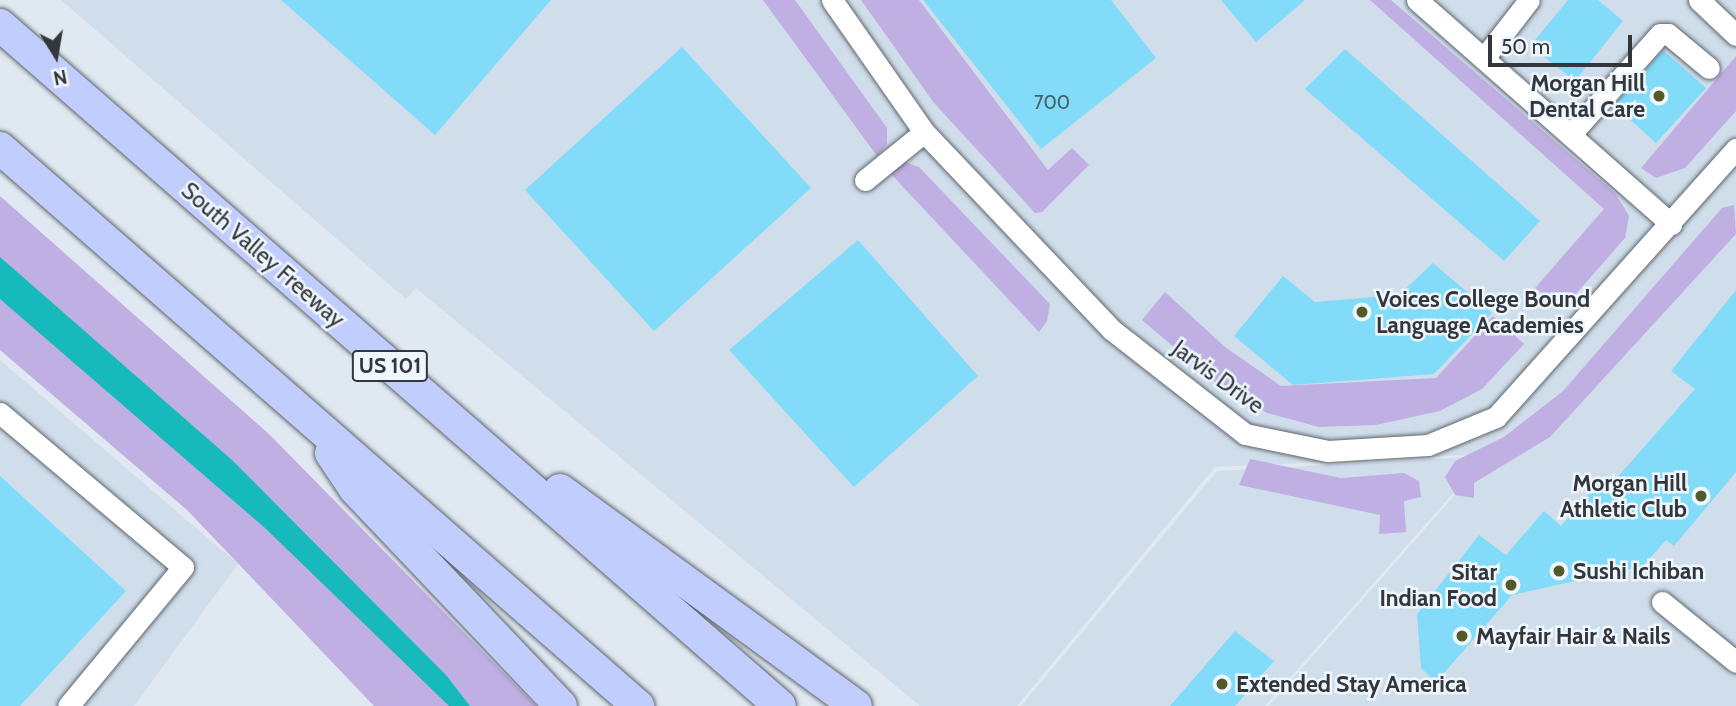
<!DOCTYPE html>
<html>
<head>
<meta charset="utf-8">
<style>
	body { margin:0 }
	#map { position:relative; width:1736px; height:706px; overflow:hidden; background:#e0e9f1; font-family:Cabin,sans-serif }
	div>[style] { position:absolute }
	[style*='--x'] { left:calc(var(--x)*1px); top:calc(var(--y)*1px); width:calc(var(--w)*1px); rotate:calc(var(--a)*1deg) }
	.built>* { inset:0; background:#d0deeb }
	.green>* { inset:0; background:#c0afe3 }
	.water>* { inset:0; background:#17babb }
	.building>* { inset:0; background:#81dbf9 }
	.roads { filter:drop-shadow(0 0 2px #5f666d) drop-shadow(0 0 2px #5f666d) }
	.minor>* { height:21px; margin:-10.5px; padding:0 10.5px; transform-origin:10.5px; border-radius:10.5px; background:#fff }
	.highway>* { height:32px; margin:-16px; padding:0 16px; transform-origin:16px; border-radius:16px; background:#c1cdfd }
	.dots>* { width:19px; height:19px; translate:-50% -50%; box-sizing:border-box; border:4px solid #eef6fe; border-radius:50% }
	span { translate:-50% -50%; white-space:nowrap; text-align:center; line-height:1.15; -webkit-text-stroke:5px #eef6fe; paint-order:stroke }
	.number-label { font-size:19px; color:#465f6a }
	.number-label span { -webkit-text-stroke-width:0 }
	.shield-label span { padding:2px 5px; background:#eef6fe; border:2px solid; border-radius:5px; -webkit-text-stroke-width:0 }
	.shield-label { font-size:21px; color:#33363a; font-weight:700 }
	.poi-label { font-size:23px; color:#33363a; font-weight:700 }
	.right { translate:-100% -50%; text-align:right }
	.left { translate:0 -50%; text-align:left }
	.street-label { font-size:23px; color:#33363a }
	.north { position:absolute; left:21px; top:21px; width:70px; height:70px; -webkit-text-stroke:5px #eef6fe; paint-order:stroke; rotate:169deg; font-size:19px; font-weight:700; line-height:28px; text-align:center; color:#33363a }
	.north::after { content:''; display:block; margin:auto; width:24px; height:32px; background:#33363a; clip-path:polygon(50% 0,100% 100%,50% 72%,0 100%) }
	.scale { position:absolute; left:1488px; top:35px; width:144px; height:32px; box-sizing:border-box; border:4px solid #33363a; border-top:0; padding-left:9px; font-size:21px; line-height:24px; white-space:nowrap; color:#33363a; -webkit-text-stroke:5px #eef6fe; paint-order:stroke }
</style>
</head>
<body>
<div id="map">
	<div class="built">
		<i style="clip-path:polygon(61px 0,1736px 0,1736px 706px,1269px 706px,1491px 454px,1215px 467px,1017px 706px,920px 706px,416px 288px,406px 299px)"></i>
		<i style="clip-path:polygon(0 360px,238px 564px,134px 706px,0 706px)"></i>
		<i style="clip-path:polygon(1486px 456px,1265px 706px,1021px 706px,1217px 471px)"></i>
	</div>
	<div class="green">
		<i style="clip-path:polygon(763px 0,795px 0,887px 128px,887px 144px,877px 156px)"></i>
		<i style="clip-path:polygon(861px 0,919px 0,1048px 170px,1072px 148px,1089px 165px,1042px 212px,1035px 213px,934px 103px)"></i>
		<i style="clip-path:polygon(1370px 0,1391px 0,1615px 193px,1629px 216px,1625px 238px,1568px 303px,1557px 304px,1535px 288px,1604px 209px)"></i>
		<i style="clip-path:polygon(1736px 56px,1736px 111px,1685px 168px,1656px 178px,1641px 168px)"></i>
		<i style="clip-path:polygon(905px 162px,919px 167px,1050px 304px,1047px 321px,1039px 332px,890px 173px)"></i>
		<i style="clip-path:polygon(0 196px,270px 435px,536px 706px,374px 706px,187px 510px,0 350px)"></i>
		<i style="clip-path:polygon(1734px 205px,1736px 234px,1550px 437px,1474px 483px,1474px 498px,1455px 495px,1445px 477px,1455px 461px,1504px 437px,1563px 391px,1722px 208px)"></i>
		<i style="clip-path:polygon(1165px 292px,1225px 347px,1281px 386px,1436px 378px,1493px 316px,1524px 344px,1482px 389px,1440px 411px,1376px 425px,1319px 427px,1267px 413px,1223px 389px,1142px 320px)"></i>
		<i style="clip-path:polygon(1250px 459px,1341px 478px,1404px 473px,1419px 481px,1421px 497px,1404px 501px,1406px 532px,1379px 534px,1380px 515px,1239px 485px)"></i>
	</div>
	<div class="water">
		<i style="clip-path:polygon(0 257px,232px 460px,446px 675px,470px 706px,449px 706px,265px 528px,0 299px)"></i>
	</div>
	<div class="building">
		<i style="clip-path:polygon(281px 0,551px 0,435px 135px)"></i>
		<i style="clip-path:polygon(923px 0,1111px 0,1156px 58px,1041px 149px)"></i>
		<i style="clip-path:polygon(1221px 0,1305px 0,1256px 42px)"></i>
		<i style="clip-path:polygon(1568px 0,1598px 0,1623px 21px,1575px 81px,1530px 46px)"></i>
		<i style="clip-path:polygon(682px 47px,811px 188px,654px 331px,525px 190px)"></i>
		<i style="clip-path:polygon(1345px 49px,1540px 221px,1504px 261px,1305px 89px)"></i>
		<i style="clip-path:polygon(1663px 50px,1706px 88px,1656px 143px,1614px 105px)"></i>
		<i style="clip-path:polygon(858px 240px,978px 376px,854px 487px,729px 350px)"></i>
		<i style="clip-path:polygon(1433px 263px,1492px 313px,1434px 374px,1293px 385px,1234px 336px,1283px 276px,1315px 302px,1399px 295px)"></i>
		<i style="clip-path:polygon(1736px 290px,1736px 472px,1674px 546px,1666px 540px,1643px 566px,1512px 595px,1436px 682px,1421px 668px,1417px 614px,1479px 535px,1506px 555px,1544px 511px,1561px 526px,1600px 481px,1608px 488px,1695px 389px,1671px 371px)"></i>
		<i style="clip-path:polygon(0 476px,126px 591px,20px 706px,0 706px)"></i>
		<i style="clip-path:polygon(1235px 631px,1274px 661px,1235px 706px,1170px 706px)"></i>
	</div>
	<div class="roads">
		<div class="minor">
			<i style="--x:832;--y:0;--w:161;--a:55.1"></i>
			<i style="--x:924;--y:132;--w:273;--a:46.5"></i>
			<i style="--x:1112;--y:330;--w:169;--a:38"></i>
			<i style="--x:1245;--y:434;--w:85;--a:11.6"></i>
			<i style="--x:1328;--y:451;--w:100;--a:-3.4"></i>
			<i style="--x:1428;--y:445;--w:74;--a:-22.4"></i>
			<i style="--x:1496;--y:417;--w:360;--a:-48.2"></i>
			<i style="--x:1417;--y:0;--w:339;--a:41.4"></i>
			<i style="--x:1699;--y:0;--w:51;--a:43.4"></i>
			<i style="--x:1484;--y:58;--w:73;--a:-52.2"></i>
			<i style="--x:1570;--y:135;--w:135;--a:-48.3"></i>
			<i style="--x:1660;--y:34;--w:8;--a:0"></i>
			<i style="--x:1668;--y:34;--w:53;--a:39.7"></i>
			<i style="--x:865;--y:180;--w:76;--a:-39.1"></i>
			<i style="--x:0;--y:413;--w:239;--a:40.1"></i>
			<i style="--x:183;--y:567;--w:180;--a:129.6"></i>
			<i style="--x:1662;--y:602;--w:95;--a:39"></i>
		</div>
		<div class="highway">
			<i style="--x:0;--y:25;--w:1035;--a:41.12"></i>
			<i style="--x:0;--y:148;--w:848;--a:41.17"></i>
			<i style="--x:331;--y:453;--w:43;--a:56.3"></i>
			<i style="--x:355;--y:489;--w:299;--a:46.5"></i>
			<i style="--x:560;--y:490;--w:366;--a:36.1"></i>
		</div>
	</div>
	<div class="dots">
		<i style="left:1659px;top:96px;background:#535a29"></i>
		<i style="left:1362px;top:312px;background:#535a29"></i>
		<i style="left:1701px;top:496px;background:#535a29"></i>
		<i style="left:1559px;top:571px;background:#535a29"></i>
		<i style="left:1511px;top:585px;background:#535a29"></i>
		<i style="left:1462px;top:636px;background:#535a29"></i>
		<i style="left:1222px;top:684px;background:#535a29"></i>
	</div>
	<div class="number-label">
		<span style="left:1052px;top:103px">700</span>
	</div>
	<div class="shield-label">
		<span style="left:390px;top:366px">US 101</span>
	</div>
	<div class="poi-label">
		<span class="right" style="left:1645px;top:96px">Morgan Hill<br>Dental Care</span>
		<span class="left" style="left:1376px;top:312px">Voices College Bound<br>Language Academies</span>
		<span class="right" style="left:1687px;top:496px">Morgan Hill<br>Athletic Club</span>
		<span class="left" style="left:1573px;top:571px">Sushi Ichiban</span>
		<span class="right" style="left:1497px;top:585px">Sitar<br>Indian Food</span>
		<span class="left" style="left:1476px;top:636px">Mayfair Hair &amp; Nails</span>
		<span class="left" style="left:1236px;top:684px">Extended Stay America</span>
	</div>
	<div class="street-label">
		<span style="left:263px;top:255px;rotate:41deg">South Valley Freeway</span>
		<span style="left:1218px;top:377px;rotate:36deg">Jarvis Drive</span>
	</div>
	<div class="north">N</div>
	<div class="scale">50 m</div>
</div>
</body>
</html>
